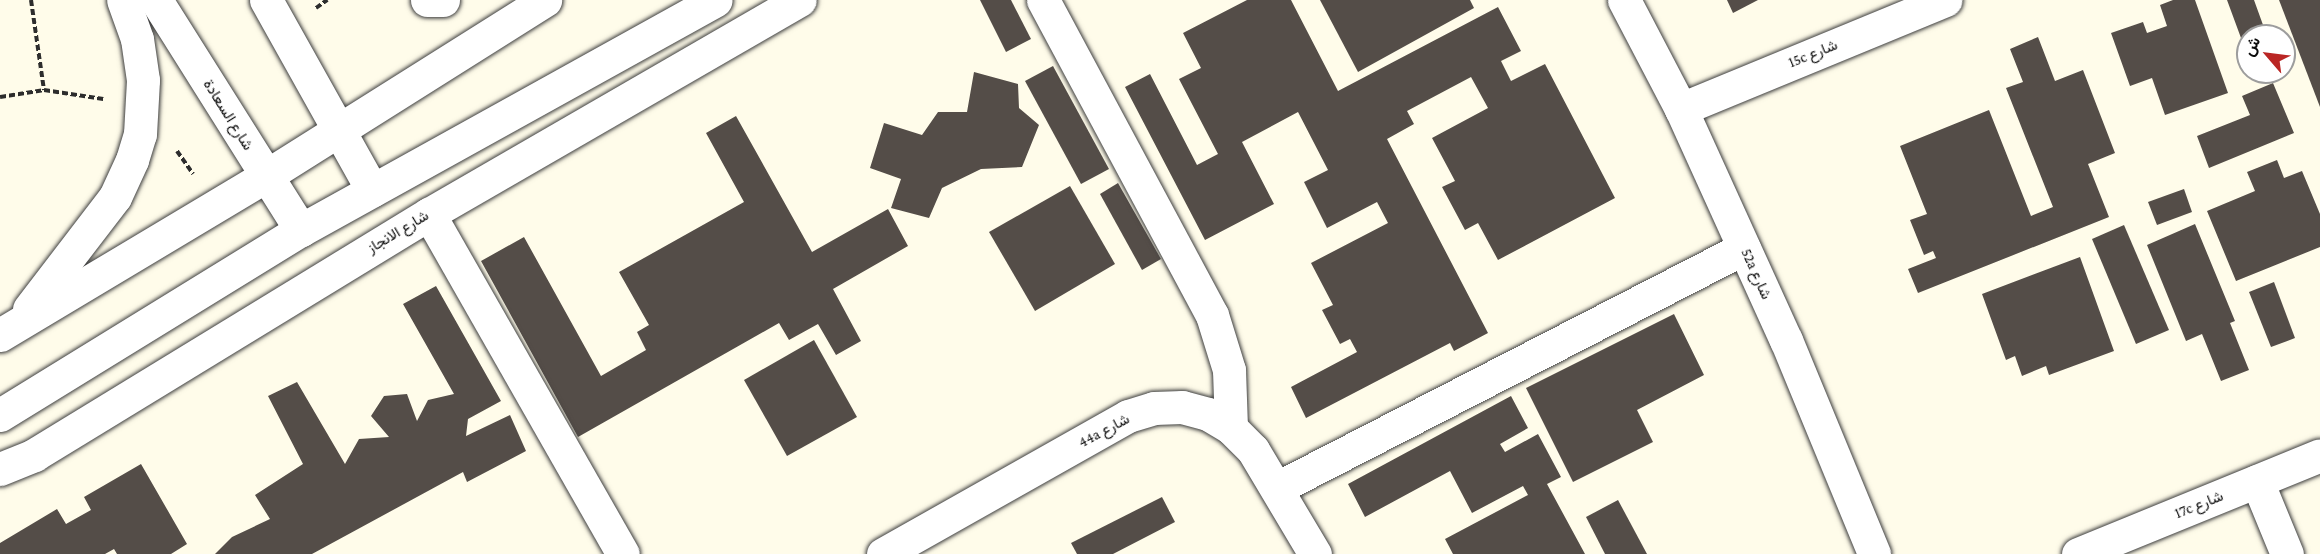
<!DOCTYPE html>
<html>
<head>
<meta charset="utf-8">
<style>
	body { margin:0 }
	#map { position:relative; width:2320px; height:554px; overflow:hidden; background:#fffcea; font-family:"Crimson Pro",Vazirmatn,serif }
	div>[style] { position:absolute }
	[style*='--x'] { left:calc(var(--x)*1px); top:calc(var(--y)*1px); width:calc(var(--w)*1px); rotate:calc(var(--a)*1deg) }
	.building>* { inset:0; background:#544d48 }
	.path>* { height:4px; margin-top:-2px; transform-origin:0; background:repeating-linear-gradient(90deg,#2d2d2d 0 6px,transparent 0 9px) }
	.roads { filter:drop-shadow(0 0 2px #3e3e3e) drop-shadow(0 0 2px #3e3e3e) }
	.minor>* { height:33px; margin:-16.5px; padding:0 16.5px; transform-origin:16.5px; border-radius:16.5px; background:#fff }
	span { translate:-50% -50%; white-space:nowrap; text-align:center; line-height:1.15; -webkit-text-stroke:6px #fff; paint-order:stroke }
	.street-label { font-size:15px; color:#0b0b0b }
	.north { position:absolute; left:2236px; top:24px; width:60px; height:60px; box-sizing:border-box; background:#fff; border:2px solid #9d9d9d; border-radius:50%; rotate:298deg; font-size:16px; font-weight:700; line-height:24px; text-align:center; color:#0b0b0b }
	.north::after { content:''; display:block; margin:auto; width:21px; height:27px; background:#ba2624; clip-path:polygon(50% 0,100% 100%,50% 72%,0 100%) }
</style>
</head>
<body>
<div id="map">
	<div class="building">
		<i style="clip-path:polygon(980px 0,1011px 0,1031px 39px,1006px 52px)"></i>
		<i style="clip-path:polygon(1247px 0,1291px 0,1338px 91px,1498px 7px,1521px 51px,1501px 61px,1511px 81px,1545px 64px,1615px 198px,1498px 260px,1478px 223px,1465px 230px,1442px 187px,1455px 181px,1432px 138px,1488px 108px,1471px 77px,1407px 111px,1414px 124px,1387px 139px,1488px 333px,1454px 351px,1450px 343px,1306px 418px,1291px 387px,1357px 352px,1350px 339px,1340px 344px,1322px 310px,1333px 305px,1311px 263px,1388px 223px,1377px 202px,1327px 228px,1304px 182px,1328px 170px,1298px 112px,1242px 142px,1274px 204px,1205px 240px,1125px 87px,1150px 74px,1197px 165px,1218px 154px,1179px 79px,1201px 68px,1183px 33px)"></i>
		<i style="clip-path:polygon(1320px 0,1470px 0,1474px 8px,1358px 72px)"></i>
		<i style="clip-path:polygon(1727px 0,1758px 0,1733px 13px)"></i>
		<i style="clip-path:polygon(2173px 0,2195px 0,2228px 93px,2165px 115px,2152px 78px,2130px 86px,2111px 33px,2143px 22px,2147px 33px,2167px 26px,2160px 5px)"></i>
		<i style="clip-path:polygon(2227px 0,2254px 0,2267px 36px,2248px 36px,2248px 57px)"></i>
		<i style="clip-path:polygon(2279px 0,2320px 0,2320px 107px)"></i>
		<i style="clip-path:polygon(2038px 37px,2055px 81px,2083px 70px,2115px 153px,2088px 164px,2109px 217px,1918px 293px,1908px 269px,1936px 258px,1933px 251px,1924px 255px,1910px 220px,1927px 214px,1900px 146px,1989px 110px,2031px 216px,2053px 207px,2006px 88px,2023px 82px,2010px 49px)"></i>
		<i style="clip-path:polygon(1053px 66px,1109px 169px,1081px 184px,1025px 81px)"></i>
		<i style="clip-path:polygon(974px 72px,1018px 84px,1019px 108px,1039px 125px,1022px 167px,981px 169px,942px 188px,929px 218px,891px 208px,901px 179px,870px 168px,884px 123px,922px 135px,938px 112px,967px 112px)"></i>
		<i style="clip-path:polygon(2253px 72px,2278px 72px,2256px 80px)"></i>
		<i style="clip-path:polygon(2273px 83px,2294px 133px,2209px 168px,2197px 136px,2250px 115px,2242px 96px)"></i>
		<i style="clip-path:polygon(736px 116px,812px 252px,888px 209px,908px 246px,833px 289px,861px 341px,836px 355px,818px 324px,789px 340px,779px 323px,578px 437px,481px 261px,524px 237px,601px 376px,646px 350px,637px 332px,649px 325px,619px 272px,744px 202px,706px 133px)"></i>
		<i style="clip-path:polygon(2277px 160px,2284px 178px,2302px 171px,2320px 214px,2320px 247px,2236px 281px,2207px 211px,2255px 191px,2247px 172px)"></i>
		<i style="clip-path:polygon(1118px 183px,1161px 259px,1142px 270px,1100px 194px)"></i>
		<i style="clip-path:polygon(1070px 186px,1115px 264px,1035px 311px,989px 232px)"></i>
		<i style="clip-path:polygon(2184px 189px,2192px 212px,2157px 225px,2148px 202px)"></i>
		<i style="clip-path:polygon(2195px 224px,2235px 321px,2230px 323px,2249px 370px,2221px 381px,2202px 334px,2186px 341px,2147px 245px)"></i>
		<i style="clip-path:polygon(2124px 225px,2169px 330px,2136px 344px,2092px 239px)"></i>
		<i style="clip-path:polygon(2080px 257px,2114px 351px,2049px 375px,2046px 366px,2022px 376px,2015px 356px,2006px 360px,1982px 294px)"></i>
		<i style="clip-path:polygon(2274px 282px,2295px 338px,2271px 347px,2249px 292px)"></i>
		<i style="clip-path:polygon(436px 286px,501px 401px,468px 419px,466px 436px,510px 415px,526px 451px,467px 482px,463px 472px,312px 554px,215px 554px,232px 537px,270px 519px,255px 495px,303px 464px,268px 396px,297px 382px,345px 464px,359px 439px,389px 437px,371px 416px,384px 396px,407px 394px,417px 421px,428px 400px,454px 394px,403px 304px)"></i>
		<i style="clip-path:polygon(1674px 314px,1704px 375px,1637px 410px,1653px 442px,1573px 482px,1526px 388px)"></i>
		<i style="clip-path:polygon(814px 340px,857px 417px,787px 456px,744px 380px)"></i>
		<i style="clip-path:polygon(1511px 396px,1528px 428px,1500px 444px,1505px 452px,1538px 434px,1561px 477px,1547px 484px,1585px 554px,1453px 554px,1445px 539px,1528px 495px,1523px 486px,1472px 513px,1450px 471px,1365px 517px,1348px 484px)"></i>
		<i style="clip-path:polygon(141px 464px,187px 544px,171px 554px,117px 554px,114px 549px,105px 554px,0 554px,0 543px,57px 509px,66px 524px,91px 510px,84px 497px)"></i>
		<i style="clip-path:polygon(1162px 497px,1175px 522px,1113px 554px,1077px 554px,1071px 543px)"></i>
		<i style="clip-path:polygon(1618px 500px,1647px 554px,1605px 554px,1586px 517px)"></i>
	</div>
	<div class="path">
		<i style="--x:31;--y:0;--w:91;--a:81.8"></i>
		<i style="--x:316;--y:8;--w:14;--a:-36"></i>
		<i style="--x:0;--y:97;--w:45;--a:-9"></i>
		<i style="--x:44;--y:90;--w:60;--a:8.7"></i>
		<i style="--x:177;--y:151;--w:28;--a:55"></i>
	</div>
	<div class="roads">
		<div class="minor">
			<i style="--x:156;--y:0;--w:272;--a:57.8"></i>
			<i style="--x:266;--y:0;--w:218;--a:60.8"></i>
			<i style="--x:427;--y:0;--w:16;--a:0"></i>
			<i style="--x:1043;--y:0;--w:357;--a:61.8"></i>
			<i style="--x:1212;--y:315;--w:58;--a:72.8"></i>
			<i style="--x:1229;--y:370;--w:58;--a:88"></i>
			<i style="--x:1624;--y:0;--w:123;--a:62.4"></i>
			<i style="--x:1681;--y:109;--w:254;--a:65.6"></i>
			<i style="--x:1786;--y:340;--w:231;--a:67.6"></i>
			<i style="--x:1681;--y:109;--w:286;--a:-22.4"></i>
			<i style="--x:429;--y:214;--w:391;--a:60.3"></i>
			<i style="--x:29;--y:309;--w:141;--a:-52.5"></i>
			<i style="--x:115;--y:197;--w:41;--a:-65.3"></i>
			<i style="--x:132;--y:160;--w:27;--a:-73"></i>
			<i style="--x:140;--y:134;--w:54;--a:-86.8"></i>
			<i style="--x:143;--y:80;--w:41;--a:-98.3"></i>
			<i style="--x:137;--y:39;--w:41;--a:-109.7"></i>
			<i style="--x:0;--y:335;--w:310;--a:-30.9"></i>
			<i style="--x:266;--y:176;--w:330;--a:-32.2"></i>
			<i style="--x:0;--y:415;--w:353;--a:-31.6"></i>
			<i style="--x:301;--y:230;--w:474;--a:-29"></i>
			<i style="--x:0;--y:469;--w:37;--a:-22"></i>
			<i style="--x:34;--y:455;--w:463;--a:-31.4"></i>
			<i style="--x:429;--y:214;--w:428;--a:-30"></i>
			<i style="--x:2257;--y:481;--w:79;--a:67.7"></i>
			<i style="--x:1277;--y:488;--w:525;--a:-27.2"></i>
			<i style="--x:883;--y:554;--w:281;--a:-29.4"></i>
			<i style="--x:1128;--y:416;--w:27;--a:-17"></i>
			<i style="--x:1154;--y:408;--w:28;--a:-2"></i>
			<i style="--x:1182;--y:407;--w:27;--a:15"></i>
			<i style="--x:1208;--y:414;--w:27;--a:31"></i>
			<i style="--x:1231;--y:428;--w:31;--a:45"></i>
			<i style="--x:1253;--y:450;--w:121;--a:59.2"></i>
			<i style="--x:2078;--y:554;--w:261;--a:-22.2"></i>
		</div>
	</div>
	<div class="street-label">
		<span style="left:1813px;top:54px;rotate:-22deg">15c شارع</span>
		<span style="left:228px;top:115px;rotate:58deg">شارع السعادة</span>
		<span style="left:398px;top:232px;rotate:-31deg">شارع الانجاز</span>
		<span style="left:1756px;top:274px;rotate:66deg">52a شارع</span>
		<span style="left:1104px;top:431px;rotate:-28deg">44a شارع</span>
		<span style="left:2199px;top:505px;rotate:-22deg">17c شارع</span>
	</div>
	<div class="north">ش</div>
</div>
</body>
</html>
